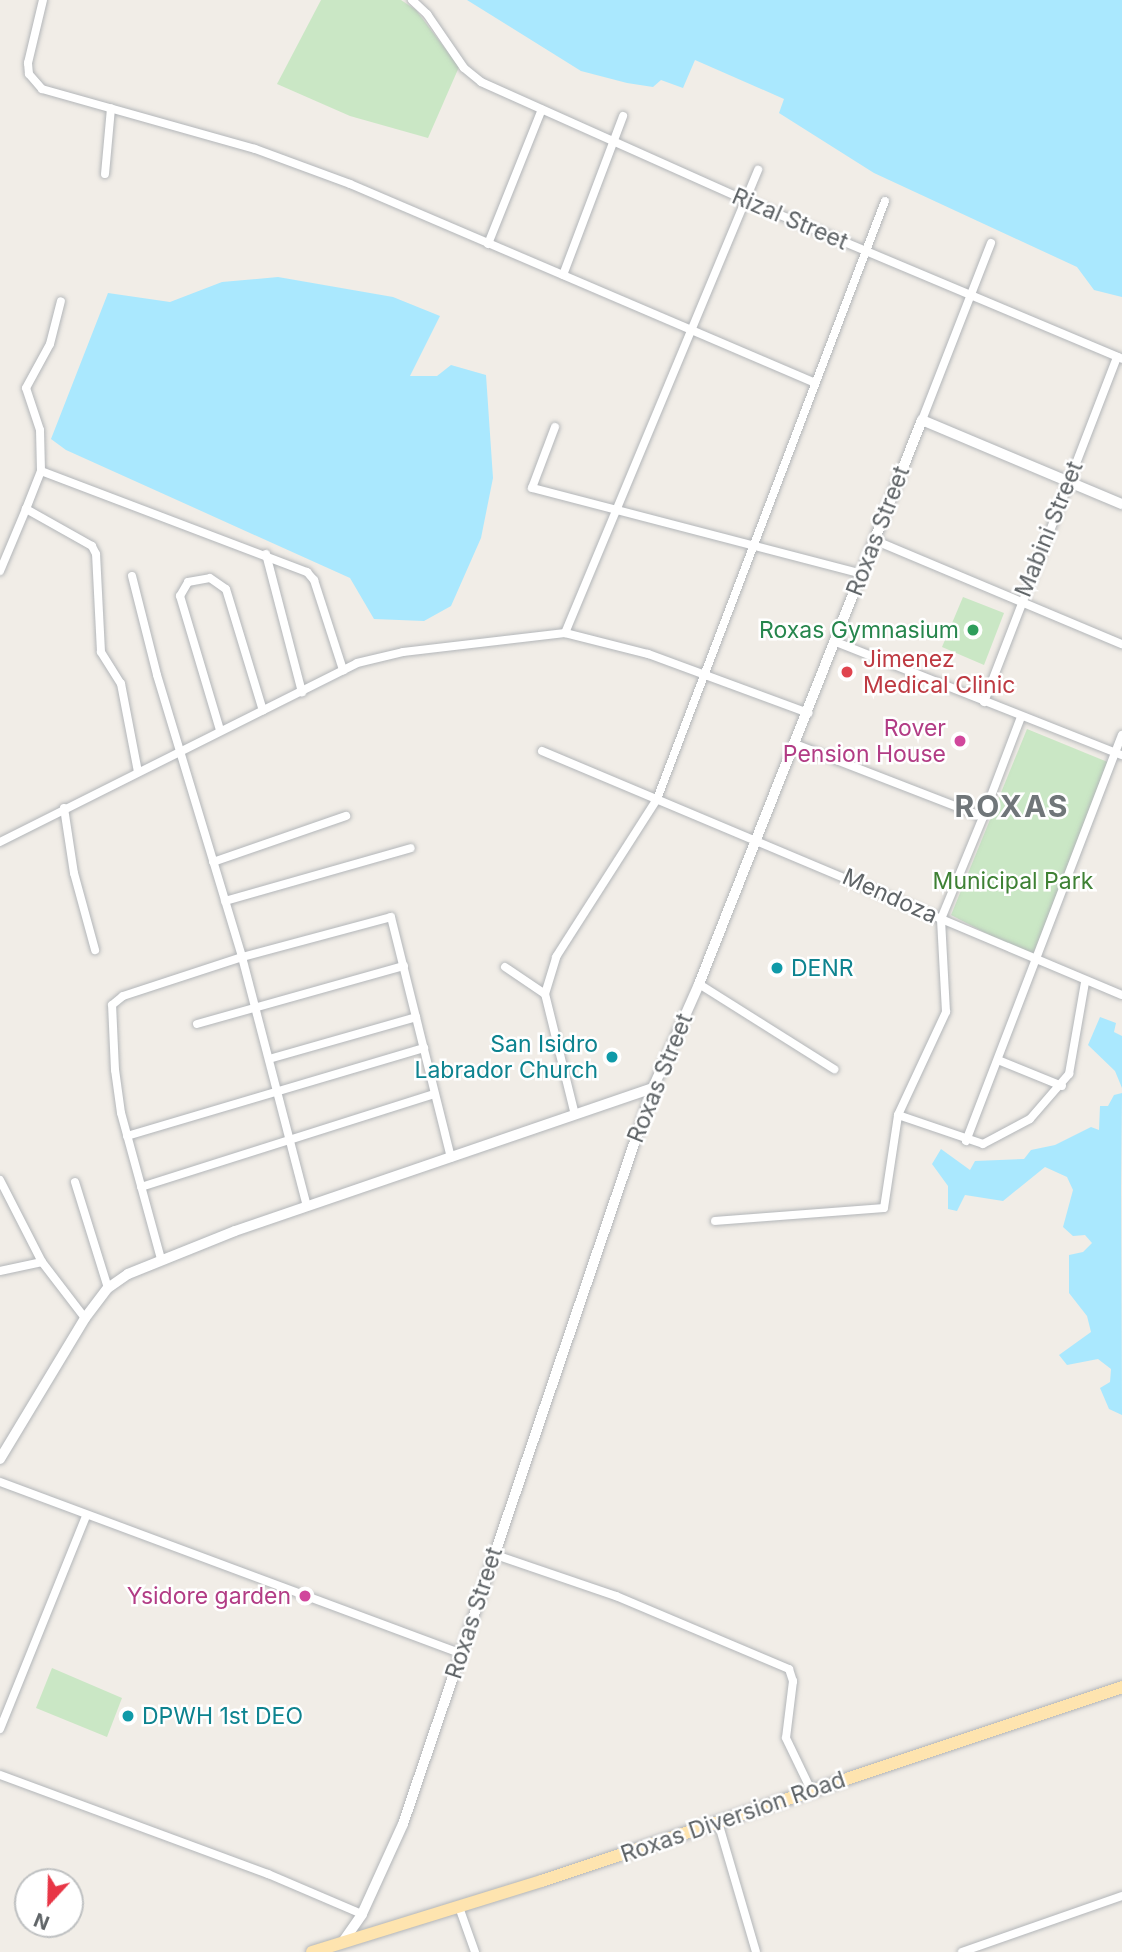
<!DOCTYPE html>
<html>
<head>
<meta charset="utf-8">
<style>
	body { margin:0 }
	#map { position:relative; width:1122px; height:1952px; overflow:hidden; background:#f1ede7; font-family:Inter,sans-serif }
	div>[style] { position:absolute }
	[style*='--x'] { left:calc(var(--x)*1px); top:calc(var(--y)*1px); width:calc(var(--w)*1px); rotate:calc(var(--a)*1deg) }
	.green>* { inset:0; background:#cae7c5 }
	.water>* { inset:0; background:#aae8fe }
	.roads { filter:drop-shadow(0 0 2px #b3b6b9) drop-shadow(0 0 2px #b3b6b9) }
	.minor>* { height:8px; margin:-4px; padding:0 4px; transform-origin:4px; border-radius:4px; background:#fff }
	.tertiary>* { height:10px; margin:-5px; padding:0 5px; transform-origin:5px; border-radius:5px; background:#fff }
	.secondary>* { height:10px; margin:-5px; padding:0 5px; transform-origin:5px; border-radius:5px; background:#fff }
	.primary>* { height:12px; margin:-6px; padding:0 6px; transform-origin:6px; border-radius:6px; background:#fee4af }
	.dots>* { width:19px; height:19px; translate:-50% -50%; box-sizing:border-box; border:4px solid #fff; border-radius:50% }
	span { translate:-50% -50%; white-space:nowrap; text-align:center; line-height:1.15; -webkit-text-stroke:5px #fff; paint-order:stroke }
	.street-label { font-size:23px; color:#5f6467 }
	.leisure-label { font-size:23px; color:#27864d }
	.right { translate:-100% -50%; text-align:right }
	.health-label { font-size:23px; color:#be3a42 }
	.left { translate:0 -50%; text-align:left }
	.hotel-label { font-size:23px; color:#b23c85 }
	.park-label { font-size:23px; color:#3e8134 }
	.culture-label { font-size:23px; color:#0d838f }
	.district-label { font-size:30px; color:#707679; font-weight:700; letter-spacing:2px }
	.north { position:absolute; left:14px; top:1868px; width:70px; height:70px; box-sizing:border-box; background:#fff; border:2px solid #bfc1c2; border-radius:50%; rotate:202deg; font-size:19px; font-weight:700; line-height:28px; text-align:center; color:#5f6467 }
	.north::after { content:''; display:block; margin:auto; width:24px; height:32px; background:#e83646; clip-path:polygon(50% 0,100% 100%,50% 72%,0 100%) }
</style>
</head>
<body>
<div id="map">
	<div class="green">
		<i style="clip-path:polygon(321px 0,401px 0,416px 10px,459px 67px,428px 138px,350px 116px,277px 84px)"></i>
		<i style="clip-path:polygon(963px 597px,1004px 613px,984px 665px,942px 647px)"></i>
		<i style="clip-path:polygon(1027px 729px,1110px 763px,1032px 957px,951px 915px)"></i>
		<i style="clip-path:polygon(52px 1668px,122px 1698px,107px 1737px,36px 1708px)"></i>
	</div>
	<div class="water">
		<i style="clip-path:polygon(467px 0,1122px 0,1122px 297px,1094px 290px,1077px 267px,874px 173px,779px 113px,784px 99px,695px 60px,683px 88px,661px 80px,653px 87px,627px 83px,581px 71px)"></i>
		<i style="clip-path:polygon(278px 277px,393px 297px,440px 316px,410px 376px,437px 376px,451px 365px,486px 375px,493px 478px,481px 538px,451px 606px,424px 621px,374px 619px,350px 578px,66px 450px,51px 439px,108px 293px,170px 302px,222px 282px)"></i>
		<i style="clip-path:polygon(1100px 1017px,1116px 1023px,1114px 1032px,1122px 1036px,1122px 1088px,1115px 1071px,1088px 1045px)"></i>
		<i style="clip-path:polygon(1122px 1093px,1121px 1188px,1122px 1415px,1109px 1409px,1100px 1388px,1110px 1382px,1111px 1369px,1098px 1359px,1067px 1365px,1059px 1355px,1091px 1332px,1087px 1316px,1069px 1293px,1069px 1255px,1083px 1252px,1092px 1243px,1085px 1235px,1073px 1236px,1063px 1227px,1073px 1190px,1067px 1177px,1045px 1167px,1003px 1201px,965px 1195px,957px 1211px,948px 1209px,948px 1186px,932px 1164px,941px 1149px,970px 1170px,975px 1161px,1024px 1159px,1031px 1150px,1055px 1145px,1091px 1127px,1099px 1130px,1100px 1106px,1108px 1106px,1114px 1095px)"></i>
	</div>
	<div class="roads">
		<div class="minor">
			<i style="--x:43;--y:0;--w:65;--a:103.4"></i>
			<i style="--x:28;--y:63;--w:11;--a:85"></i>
			<i style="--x:29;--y:74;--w:20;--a:49"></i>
			<i style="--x:42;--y:89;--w:221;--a:15.7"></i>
			<i style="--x:255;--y:149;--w:101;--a:20.2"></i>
			<i style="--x:350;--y:184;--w:504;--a:23.15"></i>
			<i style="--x:412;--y:0;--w:21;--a:43"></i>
			<i style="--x:427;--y:14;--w:65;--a:55.6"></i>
			<i style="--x:464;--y:68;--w:22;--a:39"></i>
			<i style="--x:481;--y:82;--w:291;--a:24.1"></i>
			<i style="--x:747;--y:201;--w:407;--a:22.8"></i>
			<i style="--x:105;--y:174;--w:66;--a:-84.8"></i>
			<i style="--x:488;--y:244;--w:145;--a:-68.2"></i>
			<i style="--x:563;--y:275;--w:170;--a:-69.3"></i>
			<i style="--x:922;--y:420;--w:190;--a:-68.7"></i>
			<i style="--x:555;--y:427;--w:65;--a:110.7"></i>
			<i style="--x:532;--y:488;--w:340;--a:14.6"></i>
			<i style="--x:41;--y:471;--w:41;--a:-91.4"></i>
			<i style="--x:40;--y:430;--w:44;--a:-108.4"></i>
			<i style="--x:26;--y:388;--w:50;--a:-61.4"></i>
			<i style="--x:50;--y:344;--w:44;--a:-75.7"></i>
			<i style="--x:874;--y:540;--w:269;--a:22.8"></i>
			<i style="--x:266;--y:554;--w:143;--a:75.4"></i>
			<i style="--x:0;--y:571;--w:67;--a:-67.2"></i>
			<i style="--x:132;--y:576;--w:102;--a:75.8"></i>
			<i style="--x:157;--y:675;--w:295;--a:73.2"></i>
			<i style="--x:242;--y:957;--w:257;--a:75.4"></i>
			<i style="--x:565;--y:633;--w:502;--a:-67.37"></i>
			<i style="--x:836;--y:642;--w:308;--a:21.6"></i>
			<i style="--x:984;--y:702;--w:370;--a:-68.9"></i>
			<i style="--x:220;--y:730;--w:140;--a:-106.6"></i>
			<i style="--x:180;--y:596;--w:16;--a:-60"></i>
			<i style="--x:188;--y:582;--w:22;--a:-10"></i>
			<i style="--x:210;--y:578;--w:19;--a:35"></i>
			<i style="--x:226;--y:589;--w:127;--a:73.1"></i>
			<i style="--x:795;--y:744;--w:202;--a:21.2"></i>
			<i style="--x:983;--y:817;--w:107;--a:-69.2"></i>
			<i style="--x:542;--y:751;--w:629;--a:22.82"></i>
			<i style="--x:138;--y:772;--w:90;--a:-100.9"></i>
			<i style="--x:121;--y:684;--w:38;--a:-122"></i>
			<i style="--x:101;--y:652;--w:98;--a:-92.9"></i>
			<i style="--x:96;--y:554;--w:9;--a:-117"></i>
			<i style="--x:92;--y:546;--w:76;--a:-150.7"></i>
			<i style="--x:26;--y:509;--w:41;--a:-68.5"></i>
			<i style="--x:41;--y:471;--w:285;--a:20.8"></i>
			<i style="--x:307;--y:572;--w:11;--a:49"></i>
			<i style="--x:314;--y:580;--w:95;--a:72.1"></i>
			<i style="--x:64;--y:808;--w:66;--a:81.3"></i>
			<i style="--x:74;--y:873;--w:80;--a:74.7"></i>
			<i style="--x:0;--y:842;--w:399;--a:-26.6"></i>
			<i style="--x:357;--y:663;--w:47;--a:-13.4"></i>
			<i style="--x:403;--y:652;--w:163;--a:-6.7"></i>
			<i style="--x:565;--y:633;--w:86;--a:14.2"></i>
			<i style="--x:648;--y:654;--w:171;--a:20.2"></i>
			<i style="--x:213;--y:862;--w:141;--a:-19.1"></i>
			<i style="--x:225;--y:901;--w:193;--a:-15.9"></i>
			<i style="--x:505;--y:967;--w:48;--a:34"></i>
			<i style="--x:699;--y:984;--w:160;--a:32.2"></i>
			<i style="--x:197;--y:1024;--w:215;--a:-15.7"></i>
			<i style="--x:269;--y:1059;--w:153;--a:-15.9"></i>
			<i style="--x:998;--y:1060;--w:69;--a:22.1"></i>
			<i style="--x:575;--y:1115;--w:125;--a:-103.9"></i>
			<i style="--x:545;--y:994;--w:39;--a:-73"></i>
			<i style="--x:556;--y:957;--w:188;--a:-57.4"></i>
			<i style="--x:657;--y:799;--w:640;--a:-69.13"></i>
			<i style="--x:898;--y:1115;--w:90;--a:18.8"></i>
			<i style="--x:983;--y:1144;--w:53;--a:-28"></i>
			<i style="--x:1030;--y:1119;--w:60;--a:-49.1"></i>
			<i style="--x:1069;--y:1074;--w:93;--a:-80.1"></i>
			<i style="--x:127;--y:1136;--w:310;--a:-16.5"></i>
			<i style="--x:966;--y:1141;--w:435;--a:-69"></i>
			<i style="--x:0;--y:1180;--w:92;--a:62.9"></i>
			<i style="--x:42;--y:1262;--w:71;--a:52.5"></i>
			<i style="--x:75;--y:1182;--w:111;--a:72.7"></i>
			<i style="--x:141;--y:1187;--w:308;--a:-17.6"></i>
			<i style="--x:715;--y:1221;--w:169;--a:-4.4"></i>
			<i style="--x:884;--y:1208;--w:94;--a:-81.4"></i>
			<i style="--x:898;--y:1115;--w:114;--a:-65"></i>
			<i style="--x:946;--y:1012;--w:93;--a:-93.1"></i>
			<i style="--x:941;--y:919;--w:110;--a:-67.6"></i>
			<i style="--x:161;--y:1259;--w:151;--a:-105.3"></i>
			<i style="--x:121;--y:1113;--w:43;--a:-97.9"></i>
			<i style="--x:115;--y:1070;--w:65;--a:-92.6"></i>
			<i style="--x:112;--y:1005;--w:14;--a:-39"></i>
			<i style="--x:123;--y:996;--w:125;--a:-18.1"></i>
			<i style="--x:242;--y:957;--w:154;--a:-15"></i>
			<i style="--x:391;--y:917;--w:248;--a:76"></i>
			<i style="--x:0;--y:1271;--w:43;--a:-12.1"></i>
			<i style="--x:0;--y:1482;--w:492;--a:20.4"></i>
			<i style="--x:493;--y:1554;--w:130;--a:18.9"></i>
			<i style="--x:616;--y:1596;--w:188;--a:22.9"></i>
			<i style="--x:789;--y:1669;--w:13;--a:72"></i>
			<i style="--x:793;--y:1681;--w:57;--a:97"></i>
			<i style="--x:786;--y:1738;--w:58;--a:64.3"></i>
			<i style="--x:0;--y:1729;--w:230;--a:-68"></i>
			<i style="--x:0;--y:1775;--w:286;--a:20.3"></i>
			<i style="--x:268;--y:1874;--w:102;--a:23.1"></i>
			<i style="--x:718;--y:1822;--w:135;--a:73.7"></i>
			<i style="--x:459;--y:1907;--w:48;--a:70.4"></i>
			<i style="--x:962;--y:1952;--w:170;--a:-19.3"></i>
		</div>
		<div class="tertiary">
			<i style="--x:0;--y:1459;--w:165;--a:-58.9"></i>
			<i style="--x:85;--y:1318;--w:38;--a:-53"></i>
			<i style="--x:108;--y:1288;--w:24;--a:-35"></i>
			<i style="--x:128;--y:1274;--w:115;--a:-21.9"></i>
			<i style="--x:235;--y:1231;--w:442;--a:-18.9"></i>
		</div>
		<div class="secondary">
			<i style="--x:342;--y:1943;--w:35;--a:-55"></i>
			<i style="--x:362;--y:1914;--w:99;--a:-65.5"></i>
			<i style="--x:403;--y:1824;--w:777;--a:-71.24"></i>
			<i style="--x:653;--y:1088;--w:114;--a:-66.1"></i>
			<i style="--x:699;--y:984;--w:606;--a:-68.43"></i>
			<i style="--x:922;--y:420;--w:217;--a:22.8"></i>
		</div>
		<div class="primary">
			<i style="--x:312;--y:1952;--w:241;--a:-17.2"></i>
			<i style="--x:542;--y:1881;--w:612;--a:-18.49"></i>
		</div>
	</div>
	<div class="dots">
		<i style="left:973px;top:630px;background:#2e9e5b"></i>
		<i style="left:847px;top:672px;background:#e0444e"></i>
		<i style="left:960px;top:741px;background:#d1479c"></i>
		<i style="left:777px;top:968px;background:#0f9aa8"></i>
		<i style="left:612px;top:1057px;background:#0f9aa8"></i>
		<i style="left:305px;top:1596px;background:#d1479c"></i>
		<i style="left:128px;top:1716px;background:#0f9aa8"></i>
	</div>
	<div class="street-label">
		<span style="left:790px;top:219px;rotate:23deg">Rizal Street</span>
		<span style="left:1049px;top:529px;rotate:-68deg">Mabini Street</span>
		<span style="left:878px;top:531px;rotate:-69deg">Roxas Street</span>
		<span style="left:890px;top:896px;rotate:24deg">Mendoza</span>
		<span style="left:660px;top:1078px;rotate:-68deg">Roxas Street</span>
		<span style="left:474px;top:1613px;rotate:-72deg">Roxas Street</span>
		<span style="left:733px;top:1817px;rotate:-19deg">Roxas Diversion Road</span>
	</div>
	<div class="leisure-label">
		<span class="right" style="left:959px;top:630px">Roxas Gymnasium</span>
	</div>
	<div class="health-label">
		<span class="left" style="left:863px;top:672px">Jimenez<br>Medical Clinic</span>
	</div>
	<div class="hotel-label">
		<span class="right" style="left:946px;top:741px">Rover<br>Pension House</span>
		<span class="right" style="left:291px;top:1596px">Ysidore garden</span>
	</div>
	<div class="park-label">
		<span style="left:1013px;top:881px">Municipal Park</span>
	</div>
	<div class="culture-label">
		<span class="left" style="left:791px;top:968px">DENR</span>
		<span class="right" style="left:598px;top:1057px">San Isidro<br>Labrador Church</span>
		<span class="left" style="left:142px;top:1716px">DPWH 1st DEO</span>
	</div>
	<div class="district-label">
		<span style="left:1012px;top:806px">ROXAS</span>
	</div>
	<div class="north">N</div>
</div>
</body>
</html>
